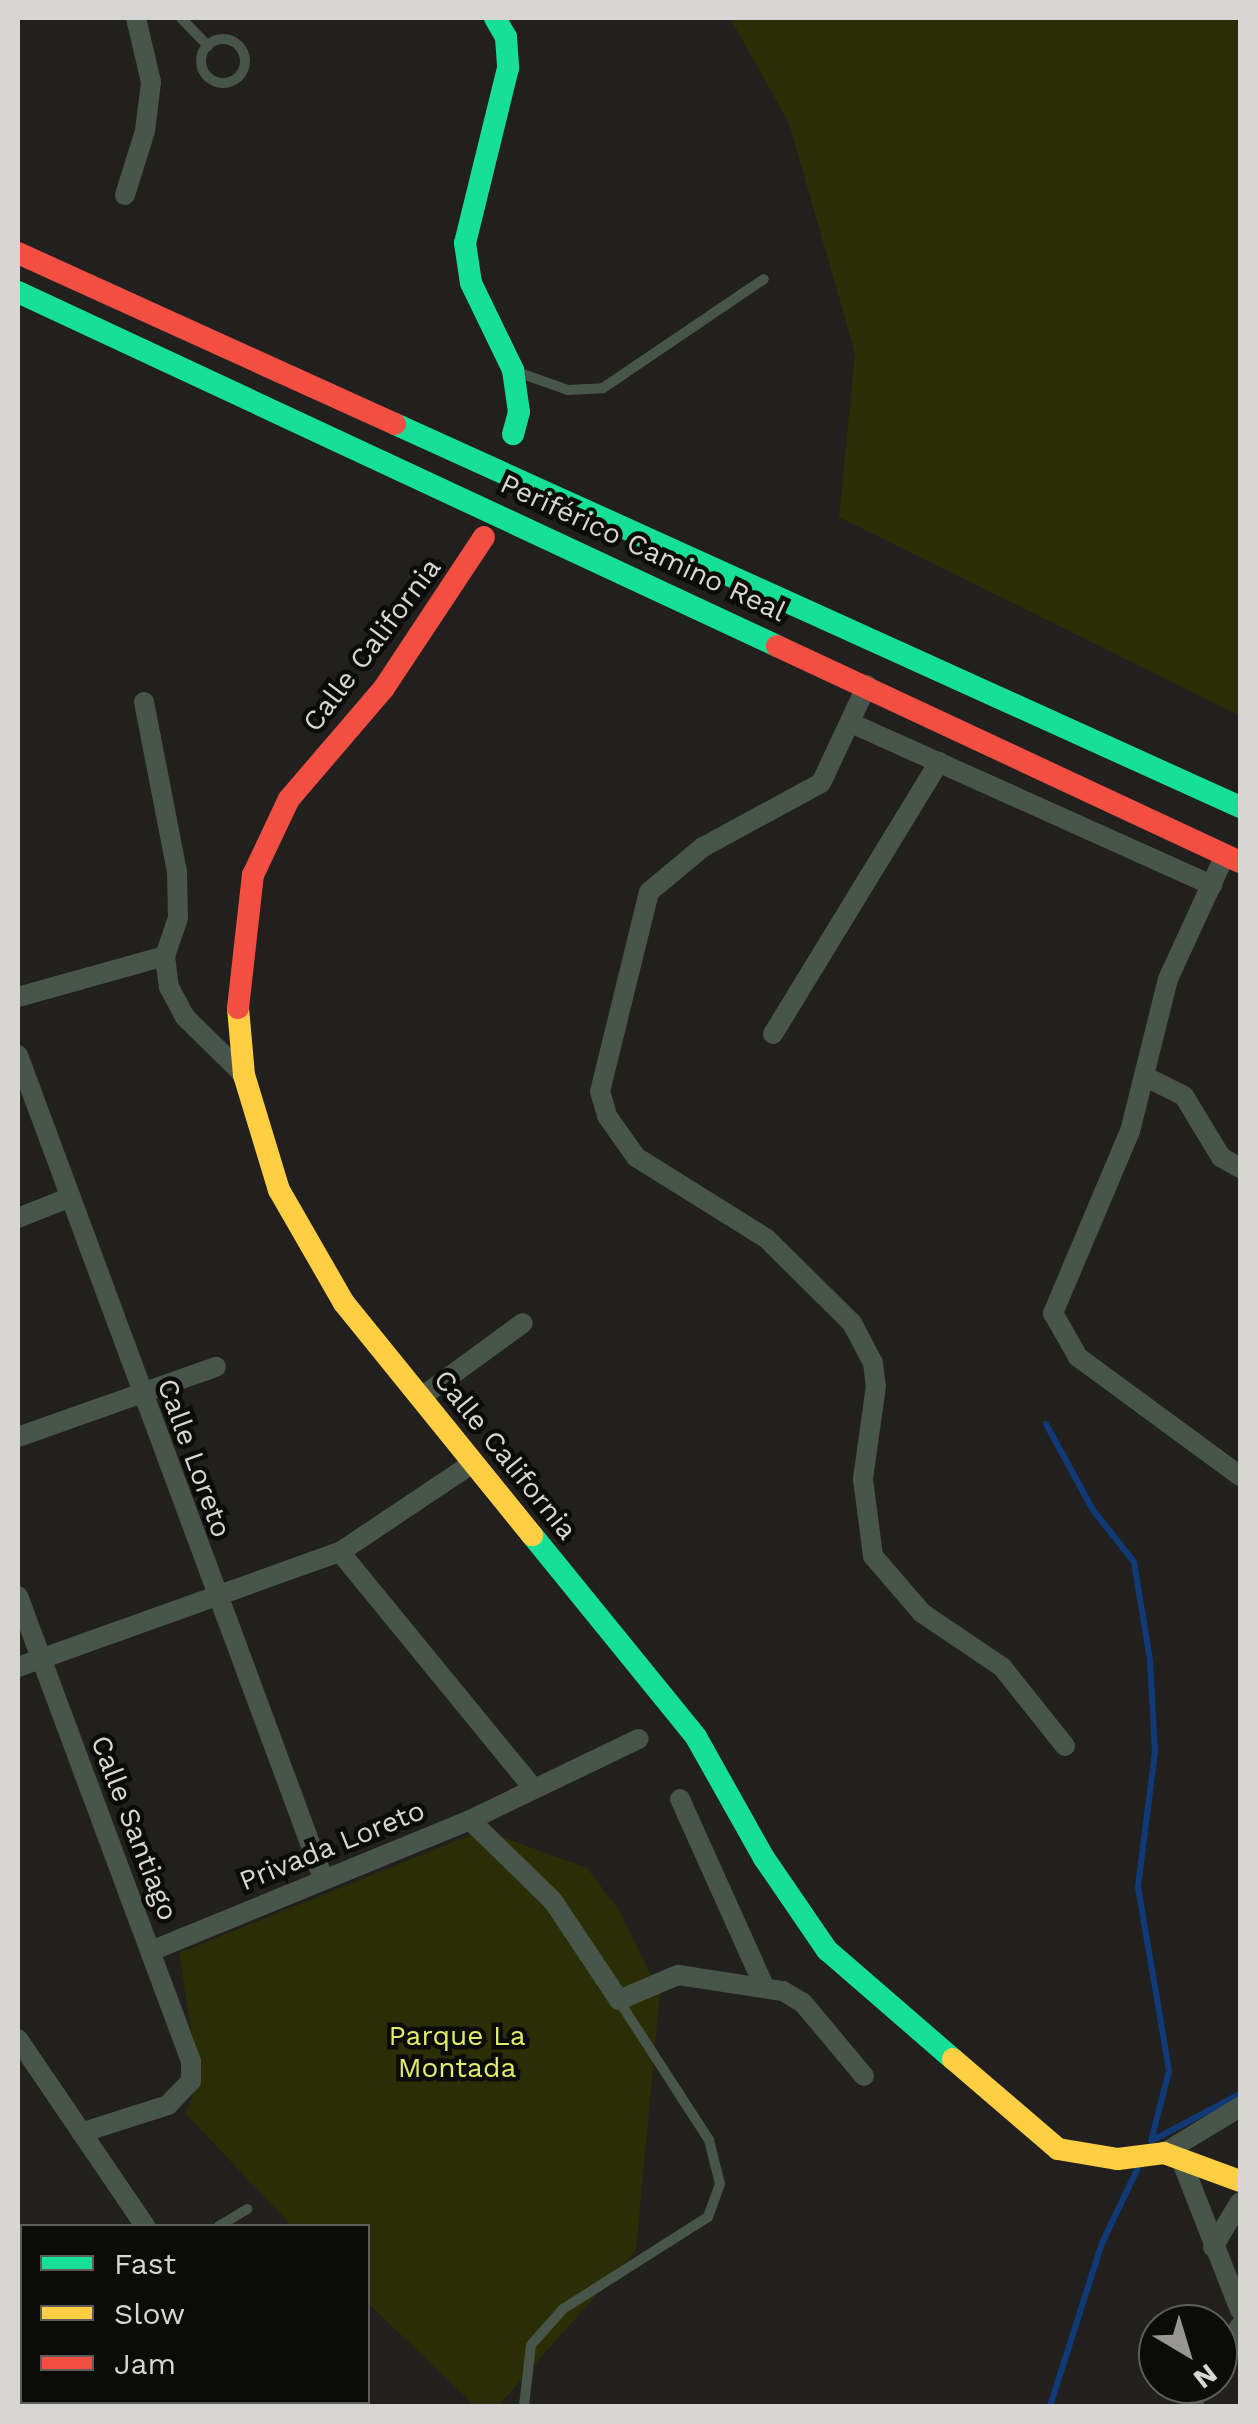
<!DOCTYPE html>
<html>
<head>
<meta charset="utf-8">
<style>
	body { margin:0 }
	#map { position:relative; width:1258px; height:2424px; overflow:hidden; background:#21201e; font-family:"Work Sans",sans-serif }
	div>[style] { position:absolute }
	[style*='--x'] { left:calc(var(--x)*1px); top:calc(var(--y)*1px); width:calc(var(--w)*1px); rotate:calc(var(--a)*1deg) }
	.green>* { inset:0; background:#2b2d04 }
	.stream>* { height:6px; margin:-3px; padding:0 3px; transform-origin:3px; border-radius:3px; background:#103977 }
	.lane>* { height:10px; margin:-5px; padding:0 5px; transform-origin:5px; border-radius:5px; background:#47554a }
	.lane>.ring { margin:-5px; padding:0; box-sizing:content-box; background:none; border:10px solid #47554a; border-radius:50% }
	.street>* { height:20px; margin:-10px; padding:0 10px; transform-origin:10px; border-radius:10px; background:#47554a }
	.fast>* { height:22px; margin:-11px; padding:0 11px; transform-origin:11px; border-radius:11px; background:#16e098 }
	.slow>* { height:22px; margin:-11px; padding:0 11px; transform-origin:11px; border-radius:11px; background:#ffcf43 }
	.jam>* { height:22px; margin:-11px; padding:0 11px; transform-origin:11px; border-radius:11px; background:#f24e42 }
	span { translate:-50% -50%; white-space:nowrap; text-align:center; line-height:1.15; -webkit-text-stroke:9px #0b0b09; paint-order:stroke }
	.street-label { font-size:28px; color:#d7d6d4 }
	.park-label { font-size:28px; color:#e0ed6a }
	.frame { position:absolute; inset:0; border:20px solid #d7d6d4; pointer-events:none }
	.legend { position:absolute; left:20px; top:2224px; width:350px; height:180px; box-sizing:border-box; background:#0b0b09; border:2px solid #5d5c5a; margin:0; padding:12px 18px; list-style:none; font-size:30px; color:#d7d6d4 }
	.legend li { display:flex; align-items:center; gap:20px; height:50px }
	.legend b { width:50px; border:2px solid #5d5c5a }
	.north { position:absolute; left:1138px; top:2304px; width:100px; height:100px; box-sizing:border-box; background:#0b0b09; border:2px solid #5d5c5a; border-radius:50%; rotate:142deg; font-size:28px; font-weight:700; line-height:40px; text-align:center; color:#d7d6d4 }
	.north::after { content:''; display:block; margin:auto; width:35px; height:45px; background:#979694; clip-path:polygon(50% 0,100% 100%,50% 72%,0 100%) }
</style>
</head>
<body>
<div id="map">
	<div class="green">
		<i style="clip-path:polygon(730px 18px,1240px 18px,1240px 716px,839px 517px,855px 353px,789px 123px)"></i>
		<i style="clip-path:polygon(483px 1830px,587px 1868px,619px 1910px,660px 1993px,636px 2250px,498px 2406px,475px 2406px,368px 2303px,368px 2226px,292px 2226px,186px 2114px,199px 2079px,179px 1953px)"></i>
	</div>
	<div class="stream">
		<i style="--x:1046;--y:1424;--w:98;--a:61.3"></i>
		<i style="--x:1093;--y:1510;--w:66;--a:51.7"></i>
		<i style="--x:1134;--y:1562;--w:99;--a:80.7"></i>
		<i style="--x:1150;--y:1660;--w:92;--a:86.9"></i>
		<i style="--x:1155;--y:1752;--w:136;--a:97.2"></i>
		<i style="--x:1138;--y:1887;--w:187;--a:80.4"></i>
		<i style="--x:1169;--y:2071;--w:72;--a:104.4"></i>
		<i style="--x:1153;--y:2140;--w:98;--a:-27.9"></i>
		<i style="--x:1050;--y:2406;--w:171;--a:-72.3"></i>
		<i style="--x:1102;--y:2243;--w:83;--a:-64.4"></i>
	</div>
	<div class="lane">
		<i style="--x:181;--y:18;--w:39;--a:46"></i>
		<i class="ring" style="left:201px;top:39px;width:34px;height:34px"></i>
		<i style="--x:517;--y:372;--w:54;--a:19.4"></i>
		<i style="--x:568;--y:390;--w:35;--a:-3"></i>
		<i style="--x:603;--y:388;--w:194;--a:-34.1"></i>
		<i style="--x:219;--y:2226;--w:33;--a:-31"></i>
		<i style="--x:219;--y:2406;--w:9;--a:-27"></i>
		<i style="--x:524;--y:2406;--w:61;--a:-83.5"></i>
		<i style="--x:531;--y:2345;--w:48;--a:-48.4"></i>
		<i style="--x:563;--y:2309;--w:172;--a:-32.4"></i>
		<i style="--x:708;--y:2217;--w:35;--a:-70"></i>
		<i style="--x:720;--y:2184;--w:45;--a:-104"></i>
		<i style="--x:709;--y:2140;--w:166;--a:-122.9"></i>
	</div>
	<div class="street">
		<i style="--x:125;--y:195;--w:67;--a:-72.6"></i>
		<i style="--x:145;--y:131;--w:49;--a:-83"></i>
		<i style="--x:151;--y:82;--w:66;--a:-103.2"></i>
		<i style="--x:867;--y:685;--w:108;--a:115.1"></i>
		<i style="--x:821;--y:783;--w:134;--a:151.5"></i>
		<i style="--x:703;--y:847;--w:70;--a:140.2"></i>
		<i style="--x:649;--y:892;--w:205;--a:103.8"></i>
		<i style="--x:600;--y:1091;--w:26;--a:74"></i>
		<i style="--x:607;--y:1116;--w:50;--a:54.7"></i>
		<i style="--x:636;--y:1157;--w:155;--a:32"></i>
		<i style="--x:767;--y:1239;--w:120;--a:44.7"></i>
		<i style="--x:852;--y:1323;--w:45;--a:62.3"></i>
		<i style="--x:873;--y:1363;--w:23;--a:83"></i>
		<i style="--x:876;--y:1386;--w:94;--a:98"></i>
		<i style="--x:863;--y:1479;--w:78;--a:82.6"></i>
		<i style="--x:873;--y:1556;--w:75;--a:49.3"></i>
		<i style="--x:922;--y:1613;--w:97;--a:34"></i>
		<i style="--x:1002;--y:1667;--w:101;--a:51.4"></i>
		<i style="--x:144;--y:702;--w:172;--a:79"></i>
		<i style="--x:177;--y:871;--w:47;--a:88.8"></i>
		<i style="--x:178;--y:918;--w:40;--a:108.9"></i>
		<i style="--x:165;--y:956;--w:31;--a:83"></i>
		<i style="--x:169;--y:987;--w:34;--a:62"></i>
		<i style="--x:185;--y:1017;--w:83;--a:44.5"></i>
		<i style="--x:851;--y:723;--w:396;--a:24.2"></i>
		<i style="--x:1225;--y:855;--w:136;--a:114.7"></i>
		<i style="--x:1168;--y:979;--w:157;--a:104"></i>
		<i style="--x:1130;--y:1131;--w:198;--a:112.9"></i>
		<i style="--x:1053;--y:1313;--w:51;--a:60.4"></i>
		<i style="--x:1078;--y:1357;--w:201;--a:36.3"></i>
		<i style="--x:18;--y:997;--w:153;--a:-15.6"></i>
		<i style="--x:773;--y:1034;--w:319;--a:-58.6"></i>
		<i style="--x:18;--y:1055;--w:878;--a:69.67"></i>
		<i style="--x:1146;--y:1077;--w:42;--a:26.6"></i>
		<i style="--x:1184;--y:1096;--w:71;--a:58.8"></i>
		<i style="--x:1221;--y:1157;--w:22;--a:30"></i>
		<i style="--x:18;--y:1218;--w:54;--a:-21.8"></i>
		<i style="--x:420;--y:1398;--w:127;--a:-36.1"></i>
		<i style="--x:18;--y:1437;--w:210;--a:-19.5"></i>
		<i style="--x:340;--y:1552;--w:301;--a:50.7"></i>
		<i style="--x:18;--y:1596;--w:496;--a:69.6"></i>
		<i style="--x:191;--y:2061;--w:20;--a:90"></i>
		<i style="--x:191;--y:2081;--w:33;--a:134"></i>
		<i style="--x:168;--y:2105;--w:91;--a:162.2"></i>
		<i style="--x:18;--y:1667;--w:342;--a:-19.7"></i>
		<i style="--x:340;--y:1552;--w:156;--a:-33.8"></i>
		<i style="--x:680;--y:1799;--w:207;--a:65.8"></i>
		<i style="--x:470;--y:1820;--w:116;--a:44.3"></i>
		<i style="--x:553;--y:1901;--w:119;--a:56.3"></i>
		<i style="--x:619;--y:2000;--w:64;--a:-23"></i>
		<i style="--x:678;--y:1975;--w:106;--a:8.7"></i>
		<i style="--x:783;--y:1991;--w:23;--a:31"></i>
		<i style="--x:803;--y:2003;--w:95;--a:50.1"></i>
		<i style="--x:151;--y:1951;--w:345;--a:-22.3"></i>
		<i style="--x:470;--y:1820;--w:187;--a:-25.7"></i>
		<i style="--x:18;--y:2039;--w:226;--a:55.8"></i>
		<i style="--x:1164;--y:2153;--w:89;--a:-31.2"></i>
		<i style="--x:1182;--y:2162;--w:159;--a:68.6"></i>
		<i style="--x:1213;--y:2247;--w:52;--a:-59"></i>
		<i style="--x:1218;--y:2362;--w:42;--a:-58.6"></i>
		<i style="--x:265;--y:2402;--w:6;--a:45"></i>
		<i style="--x:1190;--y:2406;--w:26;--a:-58"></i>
	</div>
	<div class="fast">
		<i style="--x:495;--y:18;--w:22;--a:60"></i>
		<i style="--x:506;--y:37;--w:31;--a:86"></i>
		<i style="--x:508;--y:68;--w:180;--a:103.8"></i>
		<i style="--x:465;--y:243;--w:40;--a:81.5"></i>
		<i style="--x:471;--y:283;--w:97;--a:64.2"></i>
		<i style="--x:513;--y:370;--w:42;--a:81.9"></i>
		<i style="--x:519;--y:412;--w:23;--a:105"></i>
		<i style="--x:18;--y:292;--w:837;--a:25"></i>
		<i style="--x:395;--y:424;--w:928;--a:24.38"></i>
		<i style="--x:532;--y:1535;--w:260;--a:50.9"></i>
		<i style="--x:696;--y:1737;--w:139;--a:60.7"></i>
		<i style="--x:764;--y:1858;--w:112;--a:55.6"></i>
		<i style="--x:827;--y:1950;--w:167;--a:40.9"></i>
	</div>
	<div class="slow">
		<i style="--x:238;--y:1008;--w:67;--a:84.9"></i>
		<i style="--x:244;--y:1075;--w:120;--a:73.1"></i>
		<i style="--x:279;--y:1190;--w:130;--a:60.1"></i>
		<i style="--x:344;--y:1303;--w:299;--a:51"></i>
		<i style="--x:953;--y:2059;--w:138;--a:40.6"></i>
		<i style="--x:1058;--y:2149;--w:61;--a:9.5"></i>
		<i style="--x:1118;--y:2159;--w:46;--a:-7.4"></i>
		<i style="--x:1164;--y:2153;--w:81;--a:20.2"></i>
	</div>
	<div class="jam">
		<i style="--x:18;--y:253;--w:414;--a:24.4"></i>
		<i style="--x:777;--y:646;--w:511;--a:25.01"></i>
		<i style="--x:238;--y:1008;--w:134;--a:-83.6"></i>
		<i style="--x:253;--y:875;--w:84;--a:-64.7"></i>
		<i style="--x:289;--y:799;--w:146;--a:-49.4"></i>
		<i style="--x:384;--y:688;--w:181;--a:-56.5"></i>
	</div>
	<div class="street-label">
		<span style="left:643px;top:548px;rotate:25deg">Periférico Camino Real</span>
		<span style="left:372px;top:645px;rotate:-53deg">Calle California</span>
		<span style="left:505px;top:1455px;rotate:51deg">Calle California</span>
		<span style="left:194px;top:1458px;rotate:70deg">Calle Loreto</span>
		<span style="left:134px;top:1828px;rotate:69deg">Calle Santiago</span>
		<span style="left:332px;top:1846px;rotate:-22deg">Privada Loreto</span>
	</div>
	<div class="park-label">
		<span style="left:457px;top:2052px">Parque La<br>Montada</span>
	</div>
	<div class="frame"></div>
	<ul class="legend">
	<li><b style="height:12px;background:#16e098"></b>Fast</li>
	<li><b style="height:12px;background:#ffcf43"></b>Slow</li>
	<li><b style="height:12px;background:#f24e42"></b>Jam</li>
	</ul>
	<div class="north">N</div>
</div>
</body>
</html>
